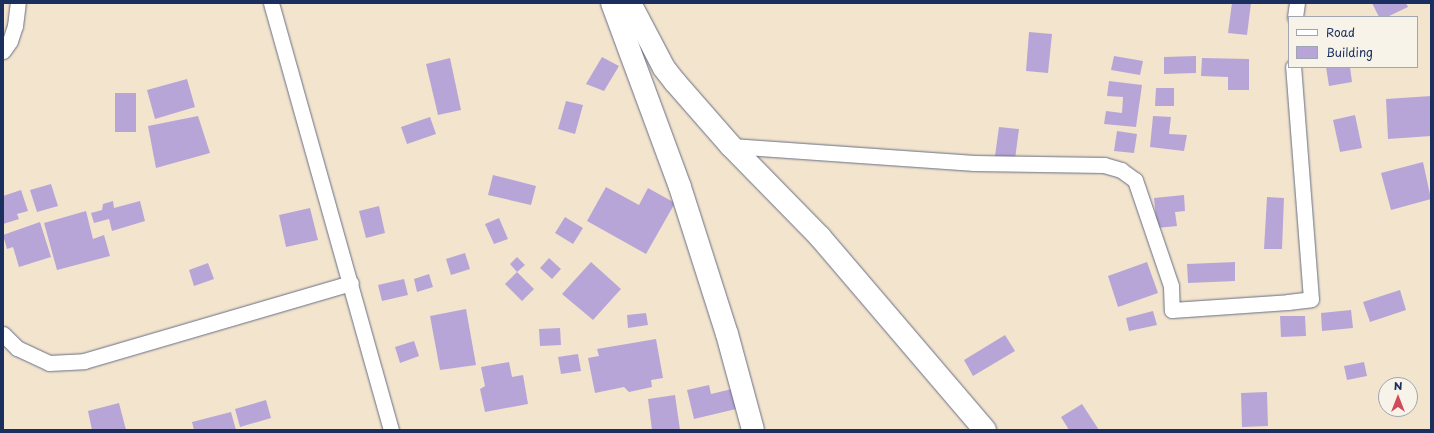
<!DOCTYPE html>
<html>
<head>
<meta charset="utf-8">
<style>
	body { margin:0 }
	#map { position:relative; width:1434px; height:433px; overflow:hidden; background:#f3e4cd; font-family:"Playpen Sans",sans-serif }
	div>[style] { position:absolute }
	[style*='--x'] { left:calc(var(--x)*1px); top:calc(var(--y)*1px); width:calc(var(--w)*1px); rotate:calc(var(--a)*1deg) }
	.building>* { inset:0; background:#b8a5d7 }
	.roads { filter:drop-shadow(0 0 1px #676e85) drop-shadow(0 0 1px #676e85) }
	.lane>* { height:15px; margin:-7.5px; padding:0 7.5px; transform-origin:7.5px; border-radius:7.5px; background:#fff }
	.street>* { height:22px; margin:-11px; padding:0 11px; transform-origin:11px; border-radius:11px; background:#fff }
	span { translate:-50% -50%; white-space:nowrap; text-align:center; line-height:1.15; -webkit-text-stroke:3px #f7f3e8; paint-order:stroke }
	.frame { position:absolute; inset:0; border:4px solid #1b2f5e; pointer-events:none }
	.legend { position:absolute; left:1288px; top:16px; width:130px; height:52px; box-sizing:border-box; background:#f7f3e8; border:1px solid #9fa5b1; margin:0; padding:5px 7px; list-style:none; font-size:12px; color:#1b2f5e }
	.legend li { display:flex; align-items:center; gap:8px; height:20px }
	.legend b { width:20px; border:1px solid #9fa5b1 }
	.north { position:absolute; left:1378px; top:377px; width:40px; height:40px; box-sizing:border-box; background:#f7f3e8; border:1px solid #9fa5b1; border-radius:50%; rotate:0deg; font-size:11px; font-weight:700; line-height:16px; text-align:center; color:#1b2f5e }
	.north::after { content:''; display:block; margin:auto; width:14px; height:18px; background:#d1495b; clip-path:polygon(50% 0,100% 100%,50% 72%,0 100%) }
</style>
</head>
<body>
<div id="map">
	<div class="building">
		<i style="clip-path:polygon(1232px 3px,1251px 3px,1247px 35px,1228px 33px)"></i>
		<i style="clip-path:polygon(1372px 3px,1406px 3px,1408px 7px,1387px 17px,1379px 17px)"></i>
		<i style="clip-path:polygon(1029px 32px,1052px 34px,1048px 73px,1026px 71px)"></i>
		<i style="clip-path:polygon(1114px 56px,1143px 61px,1140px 75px,1111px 70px)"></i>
		<i style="clip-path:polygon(1196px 56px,1196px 73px,1164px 74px,1164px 57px)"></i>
		<i style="clip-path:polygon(602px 57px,619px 66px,604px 91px,586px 84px)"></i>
		<i style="clip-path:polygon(450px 58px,461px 110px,438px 115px,426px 64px)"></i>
		<i style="clip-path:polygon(1202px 58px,1249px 59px,1249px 90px,1228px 90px,1228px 77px,1201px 76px)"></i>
		<i style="clip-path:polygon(1326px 67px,1350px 67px,1352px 82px,1329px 86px)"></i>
		<i style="clip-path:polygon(187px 79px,195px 107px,155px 119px,147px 90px)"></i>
		<i style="clip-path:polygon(1109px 81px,1142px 85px,1136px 127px,1104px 124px,1106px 111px,1122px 113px,1123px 97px,1107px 96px)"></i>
		<i style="clip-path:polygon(1156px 88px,1174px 88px,1174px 106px,1155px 106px)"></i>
		<i style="clip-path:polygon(115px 93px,136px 93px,136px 132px,115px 132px)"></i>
		<i style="clip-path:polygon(1431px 96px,1431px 136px,1388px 139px,1386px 99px)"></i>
		<i style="clip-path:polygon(566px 101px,583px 105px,575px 134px,558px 129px)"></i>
		<i style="clip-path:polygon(1355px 115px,1362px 148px,1340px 152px,1333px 120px)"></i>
		<i style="clip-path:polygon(198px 116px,210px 153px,156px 168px,148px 126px)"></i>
		<i style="clip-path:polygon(1153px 116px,1171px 117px,1169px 134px,1187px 135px,1184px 151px,1150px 147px)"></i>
		<i style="clip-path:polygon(430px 117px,436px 134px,407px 144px,401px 127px)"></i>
		<i style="clip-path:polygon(999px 127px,1019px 129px,1015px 159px,995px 156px)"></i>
		<i style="clip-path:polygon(1117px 131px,1137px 134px,1134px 153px,1114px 151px)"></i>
		<i style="clip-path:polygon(1423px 162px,1431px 199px,1391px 210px,1381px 173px)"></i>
		<i style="clip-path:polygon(493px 175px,536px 186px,531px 205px,488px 195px)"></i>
		<i style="clip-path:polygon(51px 184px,58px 206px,37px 212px,30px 190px)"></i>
		<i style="clip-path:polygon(606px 187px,639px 205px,648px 188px,675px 203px,646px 254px,587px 221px)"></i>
		<i style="clip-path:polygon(21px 190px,28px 211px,17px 214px,19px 219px,3px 224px,3px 196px)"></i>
		<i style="clip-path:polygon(1184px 195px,1185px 211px,1175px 212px,1177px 226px,1157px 228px,1154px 198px)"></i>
		<i style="clip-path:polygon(1267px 197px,1284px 198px,1282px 249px,1264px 249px)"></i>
		<i style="clip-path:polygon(113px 201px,114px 208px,140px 201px,145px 221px,112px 231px,109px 219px,94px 223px,91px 213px,102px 210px,103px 204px)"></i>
		<i style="clip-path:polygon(379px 206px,385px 233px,366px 238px,359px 211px)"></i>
		<i style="clip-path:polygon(310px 208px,318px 240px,286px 247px,279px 215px)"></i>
		<i style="clip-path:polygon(86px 211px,93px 239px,104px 235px,110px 256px,57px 270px,44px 223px)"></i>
		<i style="clip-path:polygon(565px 217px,583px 228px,573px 244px,555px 233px)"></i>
		<i style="clip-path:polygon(499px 218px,508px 239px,494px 244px,485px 224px)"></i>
		<i style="clip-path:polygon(40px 222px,51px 257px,19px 267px,13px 247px,7px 249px,3px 235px)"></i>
		<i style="clip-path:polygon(465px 253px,470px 269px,451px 275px,446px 259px)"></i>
		<i style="clip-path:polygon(517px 257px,525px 265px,517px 272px,534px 289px,522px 301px,505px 284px,517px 272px,510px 264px)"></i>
		<i style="clip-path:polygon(549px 258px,561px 269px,552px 279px,540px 268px)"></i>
		<i style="clip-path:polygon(591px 262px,621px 289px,593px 320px,562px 294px)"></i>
		<i style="clip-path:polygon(1147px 262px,1158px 293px,1118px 307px,1108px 276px)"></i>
		<i style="clip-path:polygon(1235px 262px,1235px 281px,1188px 283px,1187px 264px)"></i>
		<i style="clip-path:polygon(208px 263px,214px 279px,194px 286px,189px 270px)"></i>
		<i style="clip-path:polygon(429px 274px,433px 287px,417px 292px,414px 279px)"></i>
		<i style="clip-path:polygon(404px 279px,408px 295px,382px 301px,378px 285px)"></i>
		<i style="clip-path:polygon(1400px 290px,1406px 310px,1370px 322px,1363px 302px)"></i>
		<i style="clip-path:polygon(466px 309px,476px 365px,440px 370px,430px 316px)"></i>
		<i style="clip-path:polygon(1351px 310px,1353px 328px,1322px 331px,1321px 313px)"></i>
		<i style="clip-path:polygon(1153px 311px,1157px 325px,1129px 331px,1126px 318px)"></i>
		<i style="clip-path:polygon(646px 313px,648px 325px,628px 328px,627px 315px)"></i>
		<i style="clip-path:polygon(1280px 316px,1305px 316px,1306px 336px,1281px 337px)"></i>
		<i style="clip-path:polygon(560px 328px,561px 345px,540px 346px,539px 329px)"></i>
		<i style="clip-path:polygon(1005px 335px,1015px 351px,973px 376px,964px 360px)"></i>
		<i style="clip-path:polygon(656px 339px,663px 378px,651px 380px,652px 387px,629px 392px,624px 387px,595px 393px,588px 358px,599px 356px,597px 349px)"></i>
		<i style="clip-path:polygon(414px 341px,419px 356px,400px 363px,395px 347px)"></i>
		<i style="clip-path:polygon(578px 354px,581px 371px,561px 374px,558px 357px)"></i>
		<i style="clip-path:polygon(509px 362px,512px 377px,523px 375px,528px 404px,485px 412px,480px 389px,485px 386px,481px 367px)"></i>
		<i style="clip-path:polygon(1364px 362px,1367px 376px,1347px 380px,1344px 366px)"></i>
		<i style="clip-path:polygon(709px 385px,711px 394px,732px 389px,736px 409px,694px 419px,687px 390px)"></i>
		<i style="clip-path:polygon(1267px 392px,1268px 426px,1242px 427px,1241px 393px)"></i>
		<i style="clip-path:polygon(675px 395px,680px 430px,652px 430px,648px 399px)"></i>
		<i style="clip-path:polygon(266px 400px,271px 418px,240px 427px,235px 409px)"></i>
		<i style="clip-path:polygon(119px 403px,126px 430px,92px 430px,88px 411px)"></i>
		<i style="clip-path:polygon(1082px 404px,1099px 430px,1069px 430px,1061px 417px)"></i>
		<i style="clip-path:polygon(231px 412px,236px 430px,194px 430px,192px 422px)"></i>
	</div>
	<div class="roads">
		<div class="lane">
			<i style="--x:271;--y:3;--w:444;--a:74.3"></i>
			<i style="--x:1295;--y:17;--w:14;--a:-82"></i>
			<i style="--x:3;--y:51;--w:12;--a:-55"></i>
			<i style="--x:10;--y:41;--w:16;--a:-72"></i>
			<i style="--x:15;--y:26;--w:23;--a:-83"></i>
			<i style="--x:731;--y:146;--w:244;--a:4"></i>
			<i style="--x:974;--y:163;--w:130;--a:0.9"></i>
			<i style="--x:1104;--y:165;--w:18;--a:16"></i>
			<i style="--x:1121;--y:170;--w:17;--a:36"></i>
			<i style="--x:1135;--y:180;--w:112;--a:71.2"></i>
			<i style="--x:1171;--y:286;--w:24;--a:88"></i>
			<i style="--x:1172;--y:310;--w:116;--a:-3.9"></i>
			<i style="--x:1288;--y:302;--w:23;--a:-7"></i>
			<i style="--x:1311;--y:299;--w:233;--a:-94.4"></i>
			<i style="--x:3;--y:334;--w:20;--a:45"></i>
			<i style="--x:17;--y:348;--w:35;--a:25"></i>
			<i style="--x:49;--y:363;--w:35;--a:-3"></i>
			<i style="--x:84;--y:361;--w:278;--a:-16.3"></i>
		</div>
		<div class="street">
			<i style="--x:612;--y:3;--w:196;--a:69.7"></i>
			<i style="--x:680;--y:187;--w:154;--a:72.3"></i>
			<i style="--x:727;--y:334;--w:99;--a:74.8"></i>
			<i style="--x:630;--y:3;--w:73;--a:62.4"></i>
			<i style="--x:664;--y:68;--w:18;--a:52"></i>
			<i style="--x:675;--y:82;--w:85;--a:48.8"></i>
			<i style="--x:731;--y:146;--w:127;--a:45.6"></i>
			<i style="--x:820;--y:237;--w:254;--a:49.5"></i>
		</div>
	</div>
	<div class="frame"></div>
	<ul class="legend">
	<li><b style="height:5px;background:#fff"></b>Road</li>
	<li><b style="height:11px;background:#b8a5d7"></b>Building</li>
	</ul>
	<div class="north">N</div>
</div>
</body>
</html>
